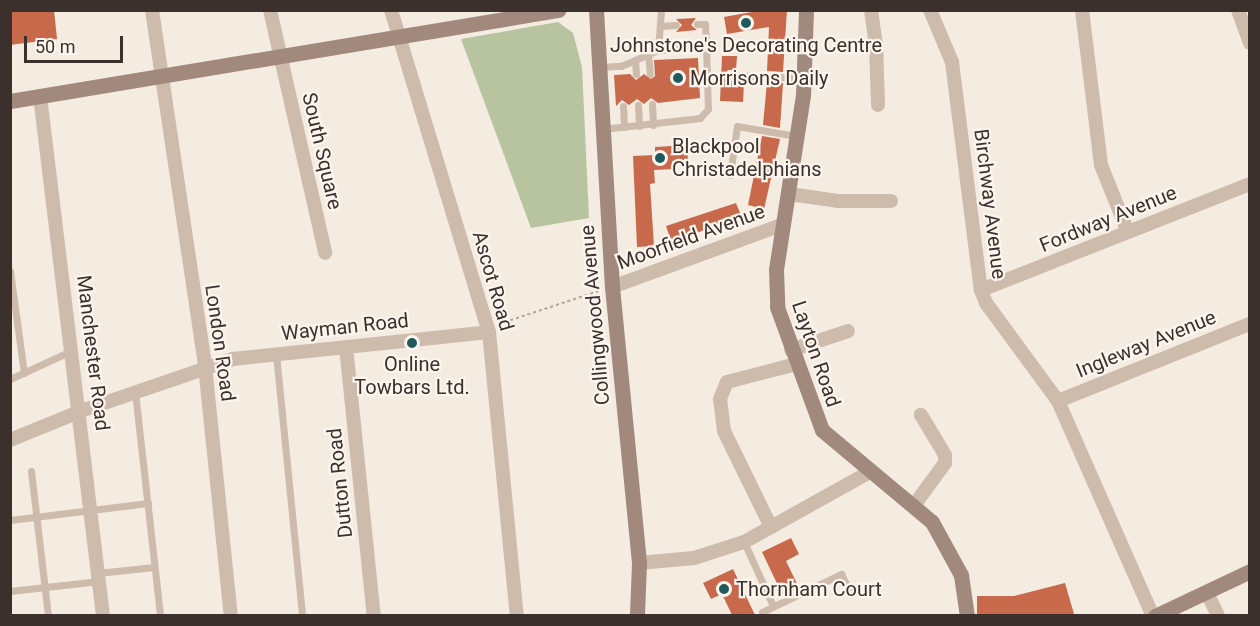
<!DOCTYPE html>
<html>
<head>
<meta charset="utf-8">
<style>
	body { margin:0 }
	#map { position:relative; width:1260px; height:626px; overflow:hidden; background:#f4ebe1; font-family:Roboto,sans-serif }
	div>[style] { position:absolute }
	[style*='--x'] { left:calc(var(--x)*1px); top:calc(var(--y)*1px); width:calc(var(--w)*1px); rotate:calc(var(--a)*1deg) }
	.green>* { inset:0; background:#b8c4a0 }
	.building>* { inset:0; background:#c8694b }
	.path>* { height:2px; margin-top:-1px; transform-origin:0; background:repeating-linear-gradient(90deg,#b9a596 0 3px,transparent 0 6px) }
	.lane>* { height:7px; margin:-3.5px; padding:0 3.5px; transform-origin:3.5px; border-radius:3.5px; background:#cdbbac }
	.street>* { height:14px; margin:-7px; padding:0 7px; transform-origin:7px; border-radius:7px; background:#cdbbac }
	.secondary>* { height:15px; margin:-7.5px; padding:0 7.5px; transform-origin:7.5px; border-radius:7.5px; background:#a18a7d }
	.dots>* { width:16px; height:16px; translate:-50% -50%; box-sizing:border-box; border:3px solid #fbf5ee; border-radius:50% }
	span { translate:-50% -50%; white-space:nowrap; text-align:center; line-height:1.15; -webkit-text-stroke:4.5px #fbf5ee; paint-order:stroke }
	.poi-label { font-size:20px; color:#3b302b }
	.left { translate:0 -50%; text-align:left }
	.street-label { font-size:20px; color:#3b302b }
	.frame { position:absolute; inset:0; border:12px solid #3b302b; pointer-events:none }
	.scale { position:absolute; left:24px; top:36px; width:99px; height:27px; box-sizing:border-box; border:3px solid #3b302b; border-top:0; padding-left:8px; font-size:18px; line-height:21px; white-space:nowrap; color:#3b302b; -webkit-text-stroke:4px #fbf5ee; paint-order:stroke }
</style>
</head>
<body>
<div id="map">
	<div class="green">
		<i style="clip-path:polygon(558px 22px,573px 33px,582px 67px,589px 218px,531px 228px,461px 39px)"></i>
	</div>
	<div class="building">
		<i style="clip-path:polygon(10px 10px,54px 10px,57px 39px,10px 45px)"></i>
		<i style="clip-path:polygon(763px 10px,787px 10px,783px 72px,767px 71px,769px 27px,727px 34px,724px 17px)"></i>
		<i style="clip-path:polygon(696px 18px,691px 25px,697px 30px,676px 32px,682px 25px,676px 19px)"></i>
		<i style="clip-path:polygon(722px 56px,737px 56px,736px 70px,728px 70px,724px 75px,728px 80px,744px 83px,743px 102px,720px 101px)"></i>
		<i style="clip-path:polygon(698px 58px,700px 98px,658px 103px,651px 98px,644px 104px,637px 99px,629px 105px,622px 100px,616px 106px,614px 75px,630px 74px,636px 80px,644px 74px,651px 79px,655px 76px,654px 60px)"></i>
		<i style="clip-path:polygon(767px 82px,783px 83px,780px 128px,763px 125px)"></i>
		<i style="clip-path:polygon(762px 136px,780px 139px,764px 209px,748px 205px)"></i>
		<i style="clip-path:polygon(687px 145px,688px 160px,672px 161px,673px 169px,654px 170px,655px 183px,650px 184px,654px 246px,637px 247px,633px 156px,655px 155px,655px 147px)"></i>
		<i style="clip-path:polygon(736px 203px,742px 218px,671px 241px,666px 226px)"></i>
		<i style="clip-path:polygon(791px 538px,799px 554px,786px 561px,799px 588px,783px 596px,762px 552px)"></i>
		<i style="clip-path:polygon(733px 569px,755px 615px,732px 615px,722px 594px,711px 599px,703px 583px)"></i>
		<i style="clip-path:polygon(1065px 583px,1074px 614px,977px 615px,977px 596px,1014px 596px)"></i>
	</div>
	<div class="path">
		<i style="--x:499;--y:324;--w:105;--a:-18.3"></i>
	</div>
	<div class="lane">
		<i style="--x:697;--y:24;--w:8;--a:0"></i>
		<i style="--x:705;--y:24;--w:22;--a:87"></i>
		<i style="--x:660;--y:26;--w:16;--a:-4"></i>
		<i style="--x:658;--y:50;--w:40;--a:-85.7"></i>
		<i style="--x:648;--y:53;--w:21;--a:85"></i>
		<i style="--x:635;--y:60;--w:14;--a:86"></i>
		<i style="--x:599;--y:67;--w:22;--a:-3"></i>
		<i style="--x:621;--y:66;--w:40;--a:-23.4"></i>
		<i style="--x:658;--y:50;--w:48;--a:-4.8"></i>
		<i style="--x:706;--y:46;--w:63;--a:88.2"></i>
		<i style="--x:708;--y:109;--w:12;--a:132"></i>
		<i style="--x:700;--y:118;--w:98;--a:173.5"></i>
		<i style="--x:730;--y:75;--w:73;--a:2.4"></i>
		<i style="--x:652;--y:104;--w:21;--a:87"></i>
		<i style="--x:638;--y:105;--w:21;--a:87"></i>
		<i style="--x:623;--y:106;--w:21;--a:87"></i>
		<i style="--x:730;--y:175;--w:49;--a:-81.9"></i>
		<i style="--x:737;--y:126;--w:60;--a:9.6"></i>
		<i style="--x:10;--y:271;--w:103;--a:82.2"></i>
		<i style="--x:276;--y:354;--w:263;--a:84.3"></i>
		<i style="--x:10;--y:379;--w:67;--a:-24.7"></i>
		<i style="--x:135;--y:392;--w:225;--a:83.6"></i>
		<i style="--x:31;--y:471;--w:146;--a:83.3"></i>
		<i style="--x:10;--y:520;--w:139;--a:-7"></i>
		<i style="--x:744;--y:542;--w:70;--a:65.6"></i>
		<i style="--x:98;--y:573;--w:56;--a:-6.1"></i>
		<i style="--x:10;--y:591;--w:90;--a:-6.4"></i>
		<i style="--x:762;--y:612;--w:88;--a:-25.7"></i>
		<i style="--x:841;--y:574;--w:16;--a:63"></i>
	</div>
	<div class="street">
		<i style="--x:152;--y:10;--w:360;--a:81.5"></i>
		<i style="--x:205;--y:366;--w:251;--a:84.1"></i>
		<i style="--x:270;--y:10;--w:249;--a:77.2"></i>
		<i style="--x:391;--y:10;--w:337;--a:73.1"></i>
		<i style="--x:489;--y:332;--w:285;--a:84.4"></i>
		<i style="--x:871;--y:10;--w:34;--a:82"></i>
		<i style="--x:876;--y:44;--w:61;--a:88.1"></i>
		<i style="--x:930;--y:10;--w:56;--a:67.1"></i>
		<i style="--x:952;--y:62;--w:230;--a:82.8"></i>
		<i style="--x:981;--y:290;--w:14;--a:69"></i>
		<i style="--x:986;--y:303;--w:122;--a:53.7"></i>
		<i style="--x:1058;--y:401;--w:235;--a:66.2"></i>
		<i style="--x:1082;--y:10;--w:156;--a:83"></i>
		<i style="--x:1101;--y:165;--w:72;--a:68.1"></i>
		<i style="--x:1238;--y:10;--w:35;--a:70"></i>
		<i style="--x:40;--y:96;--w:524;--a:83.09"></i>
		<i style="--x:789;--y:194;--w:49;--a:8.1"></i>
		<i style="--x:838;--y:201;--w:53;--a:0"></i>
		<i style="--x:612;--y:287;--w:183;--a:-20.1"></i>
		<i style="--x:981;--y:290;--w:289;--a:-21.5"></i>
		<i style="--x:346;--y:347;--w:270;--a:84.1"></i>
		<i style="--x:791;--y:350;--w:60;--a:-18.4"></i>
		<i style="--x:1058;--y:401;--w:207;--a:-21.9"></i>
		<i style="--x:10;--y:440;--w:77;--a:-22.2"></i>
		<i style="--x:81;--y:411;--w:161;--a:-18.9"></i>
		<i style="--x:233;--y:359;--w:257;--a:-6"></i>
		<i style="--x:915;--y:504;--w:51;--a:-53.8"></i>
		<i style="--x:945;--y:463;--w:8;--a:-90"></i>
		<i style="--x:945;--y:455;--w:47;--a:-121"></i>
		<i style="--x:771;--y:527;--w:107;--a:-116.1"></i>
		<i style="--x:724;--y:431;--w:32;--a:-97"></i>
		<i style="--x:720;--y:399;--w:18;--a:-68"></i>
		<i style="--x:727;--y:382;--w:71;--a:-14.6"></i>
		<i style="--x:639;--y:563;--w:55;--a:-5.2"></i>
		<i style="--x:694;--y:558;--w:52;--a:-17.7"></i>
		<i style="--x:744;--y:542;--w:144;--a:-29.1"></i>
		<i style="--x:1207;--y:593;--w:25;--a:64"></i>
	</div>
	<div class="secondary">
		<i style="--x:596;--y:10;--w:277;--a:86.7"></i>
		<i style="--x:612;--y:287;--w:277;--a:84.4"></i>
		<i style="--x:639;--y:563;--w:53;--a:92.2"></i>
		<i style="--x:806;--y:10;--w:85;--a:92"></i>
		<i style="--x:803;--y:95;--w:176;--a:98.8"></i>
		<i style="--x:776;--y:269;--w:38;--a:88"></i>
		<i style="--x:777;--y:307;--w:131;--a:69.9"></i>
		<i style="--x:822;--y:430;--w:143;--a:39.9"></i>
		<i style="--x:932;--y:522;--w:60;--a:61.3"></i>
		<i style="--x:961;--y:575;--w:41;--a:81.7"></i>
		<i style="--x:10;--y:101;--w:556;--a:-9.43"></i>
		<i style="--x:1155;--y:616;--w:105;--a:-25.3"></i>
	</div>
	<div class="dots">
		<i style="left:746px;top:23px;background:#1f5a5e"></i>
		<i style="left:678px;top:78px;background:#1f5a5e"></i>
		<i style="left:660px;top:158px;background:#1f5a5e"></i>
		<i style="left:412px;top:343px;background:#1f5a5e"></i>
		<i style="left:724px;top:589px;background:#1f5a5e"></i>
	</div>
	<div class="poi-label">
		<span style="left:746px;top:45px">Johnstone's Decorating Centre</span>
		<span class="left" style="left:690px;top:78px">Morrisons Daily</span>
		<span class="left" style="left:672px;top:158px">Blackpool<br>Christadelphians</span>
		<span style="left:412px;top:376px">Online<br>Towbars Ltd.</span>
		<span class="left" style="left:736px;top:589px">Thornham Court</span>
	</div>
	<div class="street-label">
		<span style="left:322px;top:151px;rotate:77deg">South Square</span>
		<span style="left:990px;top:204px;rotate:83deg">Birchway Avenue</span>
		<span style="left:1108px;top:219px;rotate:-22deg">Fordway Avenue</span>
		<span style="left:691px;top:237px;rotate:-20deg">Moorfield Avenue</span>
		<span style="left:493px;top:281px;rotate:74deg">Ascot Road</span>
		<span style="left:595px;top:315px;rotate:-95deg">Collingwood Avenue</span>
		<span style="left:345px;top:327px;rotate:-6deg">Wayman Road</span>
		<span style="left:220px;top:343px;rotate:82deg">London Road</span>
		<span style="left:1146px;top:344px;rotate:-22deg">Ingleway Avenue</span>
		<span style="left:93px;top:353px;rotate:83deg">Manchester Road</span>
		<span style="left:816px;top:354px;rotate:71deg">Layton Road</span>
		<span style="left:340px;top:483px;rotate:-96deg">Dutton Road</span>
	</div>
	<div class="frame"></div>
	<div class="scale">50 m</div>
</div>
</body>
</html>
